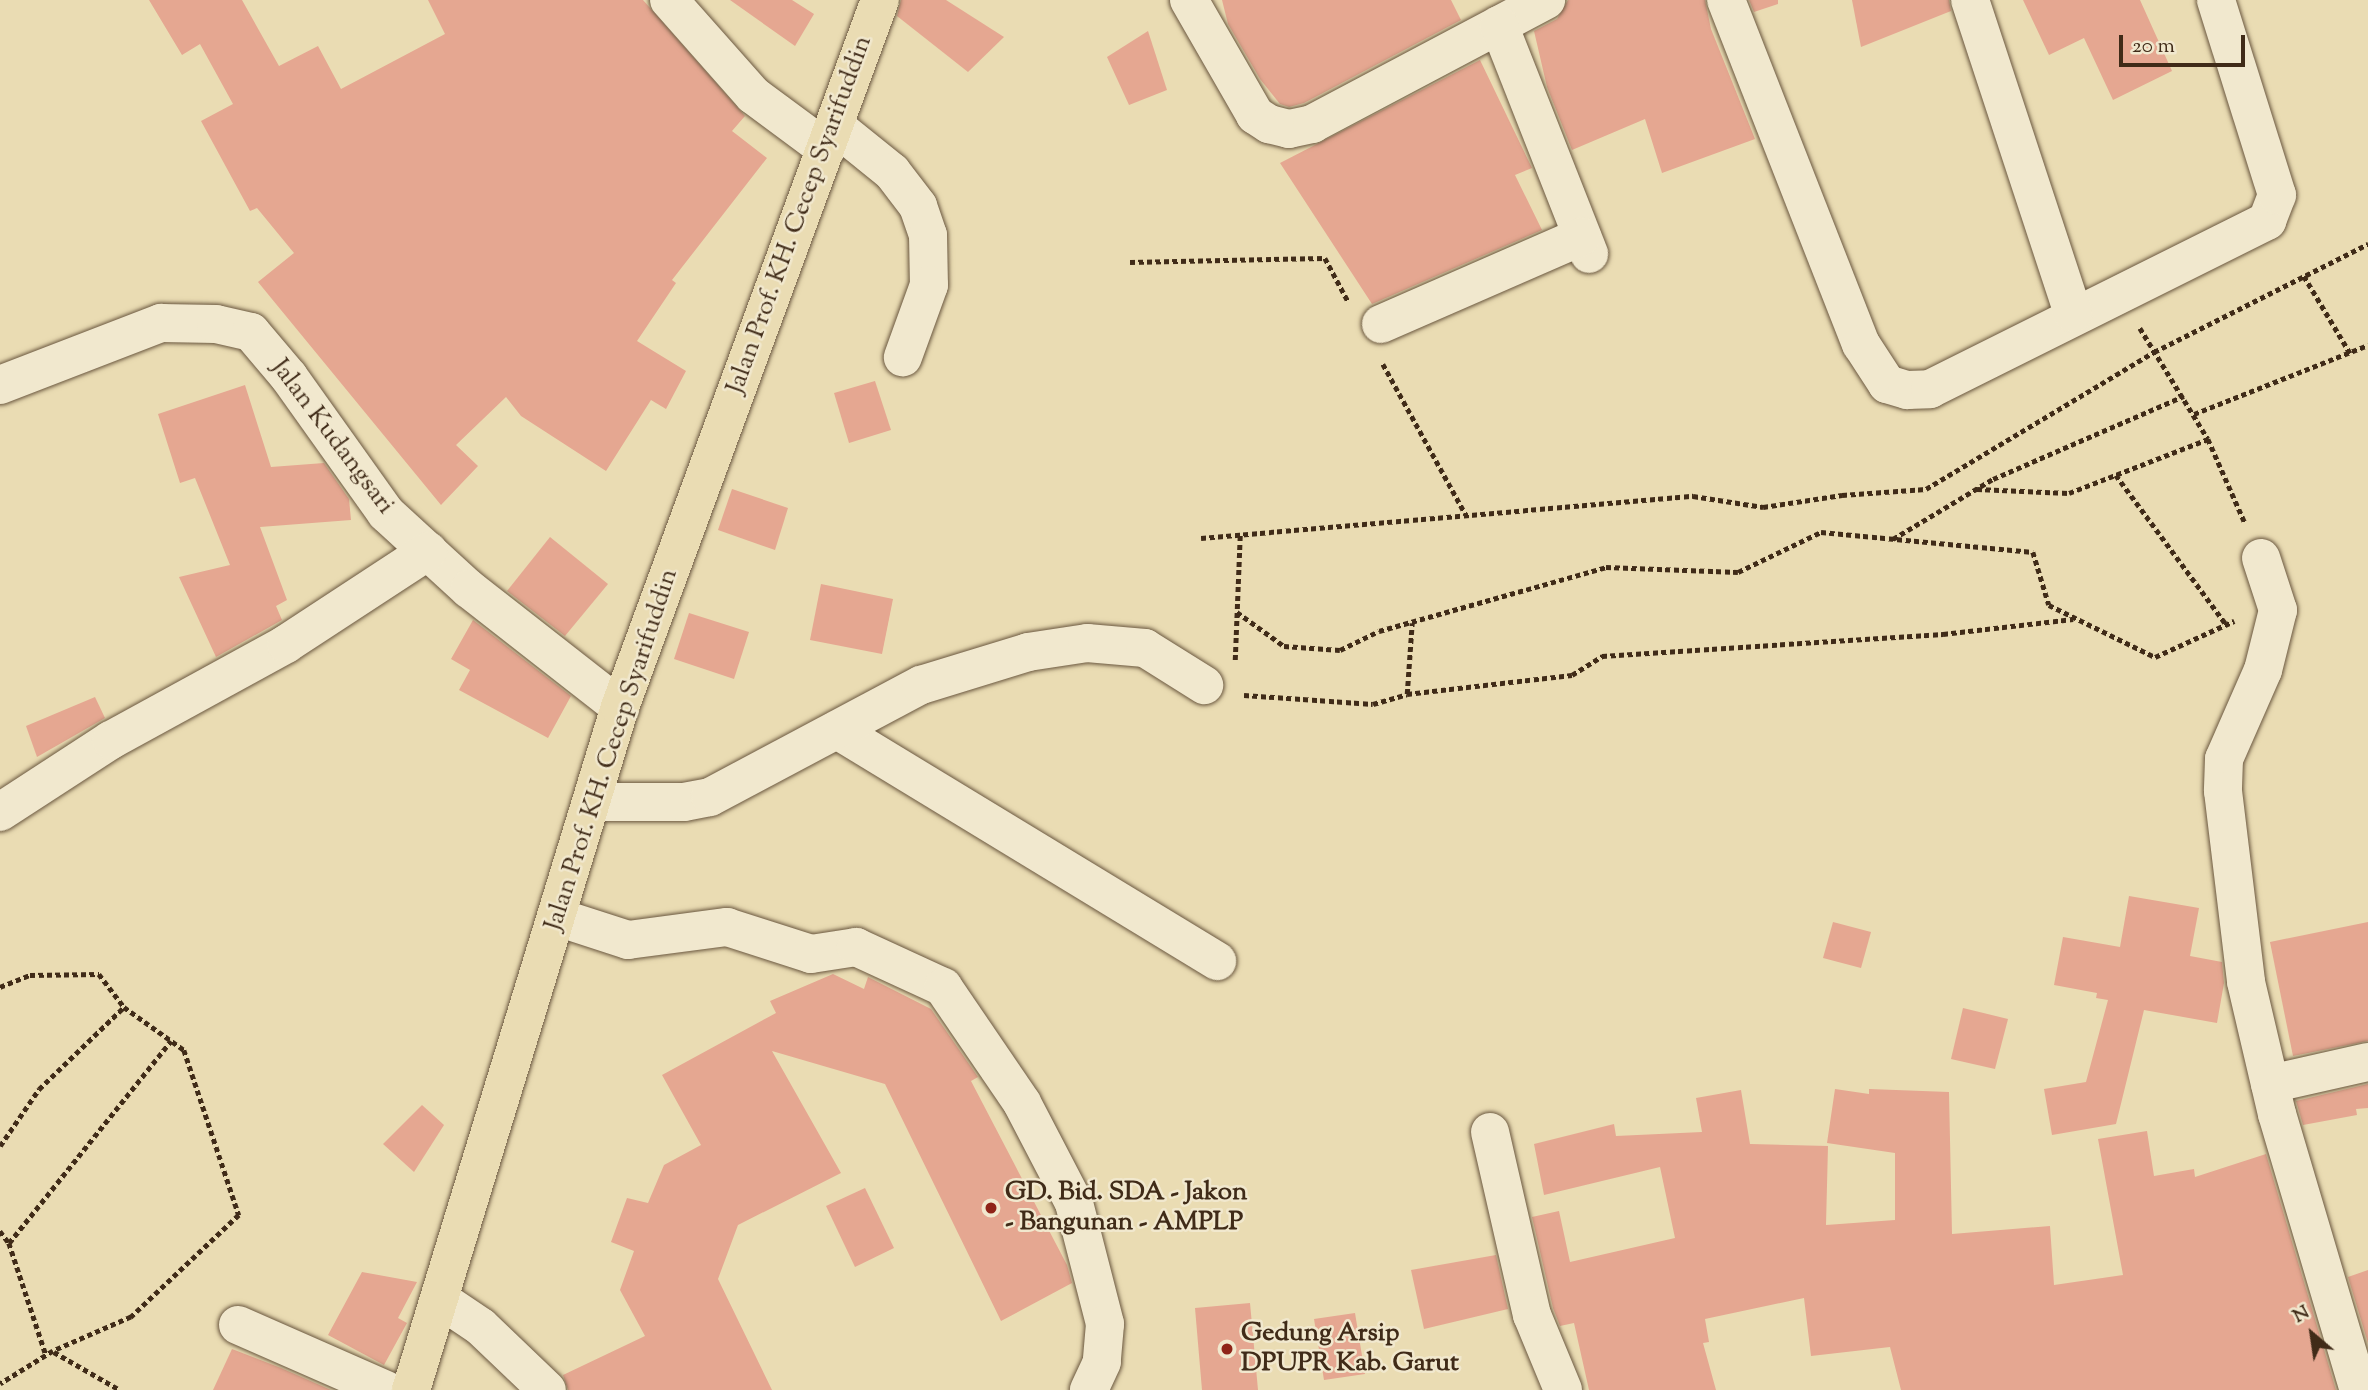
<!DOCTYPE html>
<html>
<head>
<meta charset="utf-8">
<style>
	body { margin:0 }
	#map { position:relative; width:2368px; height:1390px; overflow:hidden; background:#eadcb3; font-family:"Sorts Mill Goudy",serif }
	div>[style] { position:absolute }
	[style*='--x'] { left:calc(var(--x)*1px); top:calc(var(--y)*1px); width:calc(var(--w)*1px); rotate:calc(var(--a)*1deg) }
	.building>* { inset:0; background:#e5a791 }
	.path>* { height:4.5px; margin-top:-2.25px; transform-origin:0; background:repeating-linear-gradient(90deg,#402b18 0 5px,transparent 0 8.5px) }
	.roads { filter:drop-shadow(0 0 2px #6a573f) drop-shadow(0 0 2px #6a573f) }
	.minor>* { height:38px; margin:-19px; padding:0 19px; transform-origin:19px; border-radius:19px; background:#f1e8ce }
	.major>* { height:38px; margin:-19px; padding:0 19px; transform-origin:19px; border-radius:19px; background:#eadcb3 }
	.dots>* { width:19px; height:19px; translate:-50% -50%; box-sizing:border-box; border:4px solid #f1e8ce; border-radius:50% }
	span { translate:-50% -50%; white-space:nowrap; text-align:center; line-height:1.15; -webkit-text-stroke:5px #f1e8ce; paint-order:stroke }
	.street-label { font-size:26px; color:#402b18 }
	.poi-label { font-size:26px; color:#402b18; font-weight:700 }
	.left { translate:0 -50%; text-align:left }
	.north { position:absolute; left:2277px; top:1299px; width:70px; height:70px; -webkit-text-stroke:5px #f1e8ce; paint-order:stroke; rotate:331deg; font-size:19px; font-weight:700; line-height:28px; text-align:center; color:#402b18 }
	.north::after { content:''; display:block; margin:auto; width:24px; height:32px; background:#402b18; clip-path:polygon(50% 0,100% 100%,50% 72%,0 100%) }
	.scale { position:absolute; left:2119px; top:35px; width:126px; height:32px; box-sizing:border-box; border:4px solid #402b18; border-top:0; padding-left:9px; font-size:21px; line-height:24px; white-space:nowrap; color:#402b18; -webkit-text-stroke:5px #f1e8ce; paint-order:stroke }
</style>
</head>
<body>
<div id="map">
	<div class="building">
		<i style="clip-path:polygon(149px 0,242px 0,279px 66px,318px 46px,341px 89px,445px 34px,428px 0,643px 0,745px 116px,732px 131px,767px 158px,672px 280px,676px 283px,637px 341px,686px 371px,666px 409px,651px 400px,606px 471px,521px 416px,506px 397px,456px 445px,478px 466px,441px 505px,258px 282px,294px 253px,257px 208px,250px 211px,201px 121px,233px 104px,200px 44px,182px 55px)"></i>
		<i style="clip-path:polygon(730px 0,792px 0,814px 14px,795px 46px)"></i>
		<i style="clip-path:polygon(901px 0,946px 0,1004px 37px,968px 72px,897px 16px)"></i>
		<i style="clip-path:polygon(1222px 0,1451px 0,1461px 20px,1304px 103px,1289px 107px,1280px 104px,1260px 79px,1228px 24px)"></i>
		<i style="clip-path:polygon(1568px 0,1705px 0,1711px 29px,1755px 139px,1662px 173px,1645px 119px,1572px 150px,1547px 87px,1534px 31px,1557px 19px)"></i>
		<i style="clip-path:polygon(1749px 0,1778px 0,1778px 4px,1754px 12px)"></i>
		<i style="clip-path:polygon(1852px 0,1949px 0,1951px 11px,1861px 47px)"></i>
		<i style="clip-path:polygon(2023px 0,2140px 0,2172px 71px,2113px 100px,2084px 38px,2049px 55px)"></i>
		<i style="clip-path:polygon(1148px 31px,1167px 90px,1129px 105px,1107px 57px)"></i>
		<i style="clip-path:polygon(1480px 60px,1532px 168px,1515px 175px,1542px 230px,1372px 304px,1280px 163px)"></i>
		<i style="clip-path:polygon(875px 381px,891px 430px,849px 443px,834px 393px)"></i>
		<i style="clip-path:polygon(245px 385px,271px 467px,324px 463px,349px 499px,351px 520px,260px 527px,287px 600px,276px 606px,282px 620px,216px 657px,179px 577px,230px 565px,195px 478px,180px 483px,158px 414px)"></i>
		<i style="clip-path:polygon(732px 489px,788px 508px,775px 550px,718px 530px)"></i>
		<i style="clip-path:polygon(550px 537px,608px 584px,565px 636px,507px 591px)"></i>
		<i style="clip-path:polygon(821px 584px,893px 599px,882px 654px,810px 640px)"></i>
		<i style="clip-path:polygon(689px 613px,749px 632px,734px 679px,674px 659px)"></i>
		<i style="clip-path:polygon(473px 620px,571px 696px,548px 738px,459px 690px,470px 670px,451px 659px)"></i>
		<i style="clip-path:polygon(95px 697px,105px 718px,37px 757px,26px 726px)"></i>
		<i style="clip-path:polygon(2129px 896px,2199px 908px,2190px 956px,2222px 962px,2224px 983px,2217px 1023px,2144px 1010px,2116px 1124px,2052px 1135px,2044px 1089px,2086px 1082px,2108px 1000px,2096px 998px,2097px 993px,2054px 985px,2063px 937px,2120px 947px)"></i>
		<i style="clip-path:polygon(1833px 922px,1871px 932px,1861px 968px,1823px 958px)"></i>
		<i style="clip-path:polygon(2368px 922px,2368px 1041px,2293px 1056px,2270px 942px)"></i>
		<i style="clip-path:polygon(833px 974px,864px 989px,868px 977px,931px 1009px,978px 1077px,971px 1081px,1067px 1265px,1072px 1283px,1001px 1321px,885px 1084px,772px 1051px,841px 1173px,738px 1225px,718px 1279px,772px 1390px,568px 1390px,563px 1375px,645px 1336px,620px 1290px,634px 1251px,611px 1242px,627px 1198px,648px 1203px,664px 1165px,701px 1145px,662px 1075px,776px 1013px,770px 1001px)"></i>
		<i style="clip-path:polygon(1963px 1008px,2008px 1019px,1995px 1069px,1951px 1059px)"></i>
		<i style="clip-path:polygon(2368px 1084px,2368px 1108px,2356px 1109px,2357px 1115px,2303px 1125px,2296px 1101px)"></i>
		<i style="clip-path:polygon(1835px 1089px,1869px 1094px,1869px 1089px,1949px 1092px,1952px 1234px,2050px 1226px,2054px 1285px,2123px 1275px,2098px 1139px,2147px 1131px,2154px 1176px,2194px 1169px,2195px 1177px,2266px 1154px,2336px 1390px,1901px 1390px,1890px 1347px,1811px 1356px,1804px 1298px,1705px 1319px,1709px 1342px,1703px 1343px,1716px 1390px,1589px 1390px,1574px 1323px,1560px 1326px,1553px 1308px,1532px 1217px,1559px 1211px,1570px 1262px,1675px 1238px,1660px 1167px,1544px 1195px,1534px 1144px,1614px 1124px,1616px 1136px,1702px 1132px,1696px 1098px,1741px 1090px,1750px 1144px,1828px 1146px,1826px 1225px,1895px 1220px,1895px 1153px,1827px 1143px)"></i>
		<i style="clip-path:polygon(422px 1105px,444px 1125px,414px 1172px,383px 1144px)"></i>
		<i style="clip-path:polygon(865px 1188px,894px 1248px,855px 1267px,826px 1206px)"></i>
		<i style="clip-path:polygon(1496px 1255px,1508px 1309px,1424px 1329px,1411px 1270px)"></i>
		<i style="clip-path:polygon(2368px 1270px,2368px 1343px,2348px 1277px)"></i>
		<i style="clip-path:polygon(362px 1272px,417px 1282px,398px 1318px,407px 1323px,384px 1365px,328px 1335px)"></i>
		<i style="clip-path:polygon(1250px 1303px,1258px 1390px,1202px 1390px,1195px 1308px)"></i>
		<i style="clip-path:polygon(1355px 1313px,1365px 1374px,1324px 1380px,1314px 1319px)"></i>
		<i style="clip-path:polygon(232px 1349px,281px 1368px,331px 1390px,213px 1390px)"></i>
	</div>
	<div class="path">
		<i style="--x:1130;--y:262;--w:195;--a:-1.2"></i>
		<i style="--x:1325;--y:258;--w:49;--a:61.9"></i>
		<i style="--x:2304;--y:276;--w:90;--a:59.1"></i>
		<i style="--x:2140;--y:328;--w:130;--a:58.5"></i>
		<i style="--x:2208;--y:439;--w:92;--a:66.2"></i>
		<i style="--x:1383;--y:364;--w:172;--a:61.2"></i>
		<i style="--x:2194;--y:414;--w:187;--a:-21.6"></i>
		<i style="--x:2116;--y:475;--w:185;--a:53.6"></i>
		<i style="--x:1977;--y:489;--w:92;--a:2.5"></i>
		<i style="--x:2069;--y:493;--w:149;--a:-21.2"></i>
		<i style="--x:1201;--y:538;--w:494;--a:-4.9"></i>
		<i style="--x:1693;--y:496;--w:71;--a:8.9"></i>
		<i style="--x:1763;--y:507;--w:80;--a:-8.6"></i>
		<i style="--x:1842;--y:495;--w:84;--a:-4.1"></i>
		<i style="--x:1926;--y:489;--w:266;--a:-31"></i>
		<i style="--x:2154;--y:352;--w:240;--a:-26.8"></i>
		<i style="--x:1893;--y:539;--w:117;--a:-31"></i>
		<i style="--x:1993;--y:479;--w:208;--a:-23.5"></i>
		<i style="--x:1237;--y:612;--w:58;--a:35.9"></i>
		<i style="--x:1284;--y:646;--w:56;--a:4.1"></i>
		<i style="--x:1340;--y:650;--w:43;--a:-26"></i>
		<i style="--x:1379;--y:631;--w:236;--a:-15.7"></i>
		<i style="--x:1606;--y:567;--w:132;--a:2.2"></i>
		<i style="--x:1738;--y:572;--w:92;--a:-25.7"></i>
		<i style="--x:1821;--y:532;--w:213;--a:5.4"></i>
		<i style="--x:2033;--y:552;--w:55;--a:73.2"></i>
		<i style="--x:2049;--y:605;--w:118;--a:26.1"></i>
		<i style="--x:2155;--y:657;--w:87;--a:-24.5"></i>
		<i style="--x:1235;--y:660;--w:125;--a:-87.7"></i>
		<i style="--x:1407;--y:694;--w:166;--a:-6.6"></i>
		<i style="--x:1572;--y:675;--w:36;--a:-32"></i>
		<i style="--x:1602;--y:656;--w:342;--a:-3.7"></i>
		<i style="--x:1943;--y:634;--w:131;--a:-6.6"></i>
		<i style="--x:1244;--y:695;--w:129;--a:4"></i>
		<i style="--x:1373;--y:704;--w:35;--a:-16"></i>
		<i style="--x:1407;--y:694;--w:71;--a:-86"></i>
		<i style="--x:0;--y:987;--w:32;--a:-22"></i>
		<i style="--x:30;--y:975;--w:69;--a:-0.8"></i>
		<i style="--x:99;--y:974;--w:41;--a:52.9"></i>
		<i style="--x:124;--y:1007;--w:74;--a:35.6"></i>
		<i style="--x:184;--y:1050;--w:174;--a:71.6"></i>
		<i style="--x:239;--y:1215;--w:149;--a:136.6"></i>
		<i style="--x:131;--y:1317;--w:85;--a:156.4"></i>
		<i style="--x:53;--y:1351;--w:62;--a:148.1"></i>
		<i style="--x:0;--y:1146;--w:69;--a:-55.6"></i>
		<i style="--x:39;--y:1089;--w:118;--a:-44"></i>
		<i style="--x:0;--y:1231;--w:15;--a:53"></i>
		<i style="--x:9;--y:1243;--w:118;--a:71.7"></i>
		<i style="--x:9;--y:1243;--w:259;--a:-51.3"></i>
		<i style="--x:54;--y:1352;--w:76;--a:29.9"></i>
	</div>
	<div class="roads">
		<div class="minor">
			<i style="--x:669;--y:0;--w:127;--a:48.5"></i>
			<i style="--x:753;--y:95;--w:91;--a:36.5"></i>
			<i style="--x:1189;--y:0;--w:133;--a:60.1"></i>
			<i style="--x:1255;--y:115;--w:17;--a:33"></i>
			<i style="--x:1269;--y:124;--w:21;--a:14"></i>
			<i style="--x:1289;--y:129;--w:24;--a:-12"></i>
			<i style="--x:1312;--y:124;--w:265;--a:-27.9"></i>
			<i style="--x:1726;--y:0;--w:370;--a:68.6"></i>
			<i style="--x:1861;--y:344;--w:48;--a:57"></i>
			<i style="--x:1887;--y:384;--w:21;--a:17"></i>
			<i style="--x:1907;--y:390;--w:23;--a:-2"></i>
			<i style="--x:1930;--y:389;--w:377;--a:-26.5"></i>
			<i style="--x:2267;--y:221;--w:28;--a:-69"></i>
			<i style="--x:2277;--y:195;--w:204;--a:-107.4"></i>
			<i style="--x:1970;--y:0;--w:330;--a:71.8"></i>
			<i style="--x:1499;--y:25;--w:246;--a:68.5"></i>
			<i style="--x:835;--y:126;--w:73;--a:38.9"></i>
			<i style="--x:892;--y:172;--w:43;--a:52.6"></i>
			<i style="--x:918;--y:206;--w:31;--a:71"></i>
			<i style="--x:928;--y:235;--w:50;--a:88.9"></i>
			<i style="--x:929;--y:285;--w:77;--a:109.9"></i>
			<i style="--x:1381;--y:324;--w:219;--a:-23.6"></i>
			<i style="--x:0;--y:385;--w:173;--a:-21.1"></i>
			<i style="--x:161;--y:323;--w:55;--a:1"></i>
			<i style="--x:216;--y:324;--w:36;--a:13"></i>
			<i style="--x:251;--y:332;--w:59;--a:49.8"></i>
			<i style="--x:289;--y:377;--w:167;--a:54.5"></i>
			<i style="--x:386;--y:513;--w:113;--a:42.5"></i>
			<i style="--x:469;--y:589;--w:192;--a:38"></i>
			<i style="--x:2261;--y:558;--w:55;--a:71.9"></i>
			<i style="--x:2278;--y:610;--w:62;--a:104"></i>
			<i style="--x:2263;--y:670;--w:97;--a:113.7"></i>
			<i style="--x:2224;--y:759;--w:32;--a:92"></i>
			<i style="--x:2223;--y:791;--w:192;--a:83.1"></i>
			<i style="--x:2246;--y:982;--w:136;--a:76.8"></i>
			<i style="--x:2277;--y:1114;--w:288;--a:73.5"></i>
			<i style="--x:837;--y:730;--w:445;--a:31.3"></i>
			<i style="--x:593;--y:802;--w:91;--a:0"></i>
			<i style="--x:684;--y:802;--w:26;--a:-11"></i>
			<i style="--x:710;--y:797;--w:239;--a:-28"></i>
			<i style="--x:921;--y:685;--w:112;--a:-17.1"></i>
			<i style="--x:1028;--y:652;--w:60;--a:-8.7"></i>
			<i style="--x:1087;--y:643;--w:58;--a:4.9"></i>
			<i style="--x:1145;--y:648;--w:70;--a:32.1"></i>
			<i style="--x:0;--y:812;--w:132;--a:-33"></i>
			<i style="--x:111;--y:740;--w:200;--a:-28.7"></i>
			<i style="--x:286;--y:644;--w:170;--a:-33.2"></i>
			<i style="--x:557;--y:917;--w:75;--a:17.9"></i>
			<i style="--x:628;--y:940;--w:100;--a:-7.5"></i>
			<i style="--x:727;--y:927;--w:88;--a:17.8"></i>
			<i style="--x:811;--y:954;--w:46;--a:-8.8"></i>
			<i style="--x:856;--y:947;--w:96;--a:24.7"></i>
			<i style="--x:943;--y:987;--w:140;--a:55.7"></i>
			<i style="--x:1022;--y:1103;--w:113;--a:62.5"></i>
			<i style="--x:1074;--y:1203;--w:125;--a:75.6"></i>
			<i style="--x:1105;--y:1324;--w:38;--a:95"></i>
			<i style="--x:1102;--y:1362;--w:31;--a:115"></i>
			<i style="--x:2270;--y:1084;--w:100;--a:-12.7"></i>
			<i style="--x:1490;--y:1132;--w:188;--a:77.1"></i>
			<i style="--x:1532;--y:1315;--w:81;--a:67.5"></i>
			<i style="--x:441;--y:1300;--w:48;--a:34"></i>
			<i style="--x:481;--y:1327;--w:91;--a:43.7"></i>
			<i style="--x:238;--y:1325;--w:162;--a:23.7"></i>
		</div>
		<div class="major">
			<i style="--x:411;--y:1390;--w:714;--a:-72.99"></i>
			<i style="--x:620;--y:707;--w:753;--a:-69.81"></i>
		</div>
	</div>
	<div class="dots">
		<i style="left:991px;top:1208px;background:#8f2418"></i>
		<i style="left:1227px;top:1349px;background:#8f2418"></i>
	</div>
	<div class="street-label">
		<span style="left:800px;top:215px;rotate:-70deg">Jalan Prof. KH. Cecep Syarifuddin</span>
		<span style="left:332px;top:437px;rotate:53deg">Jalan Kudangsari</span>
		<span style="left:612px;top:750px;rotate:-72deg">Jalan Prof. KH. Cecep Syarifuddin</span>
	</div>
	<div class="poi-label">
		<span class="left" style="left:1005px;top:1208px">GD. Bid. SDA - Jakon<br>- Bangunan - AMPLP</span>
		<span class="left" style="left:1241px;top:1349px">Gedung Arsip<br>DPUPR Kab. Garut</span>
	</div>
	<div class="north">N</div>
	<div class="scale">20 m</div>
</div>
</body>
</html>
